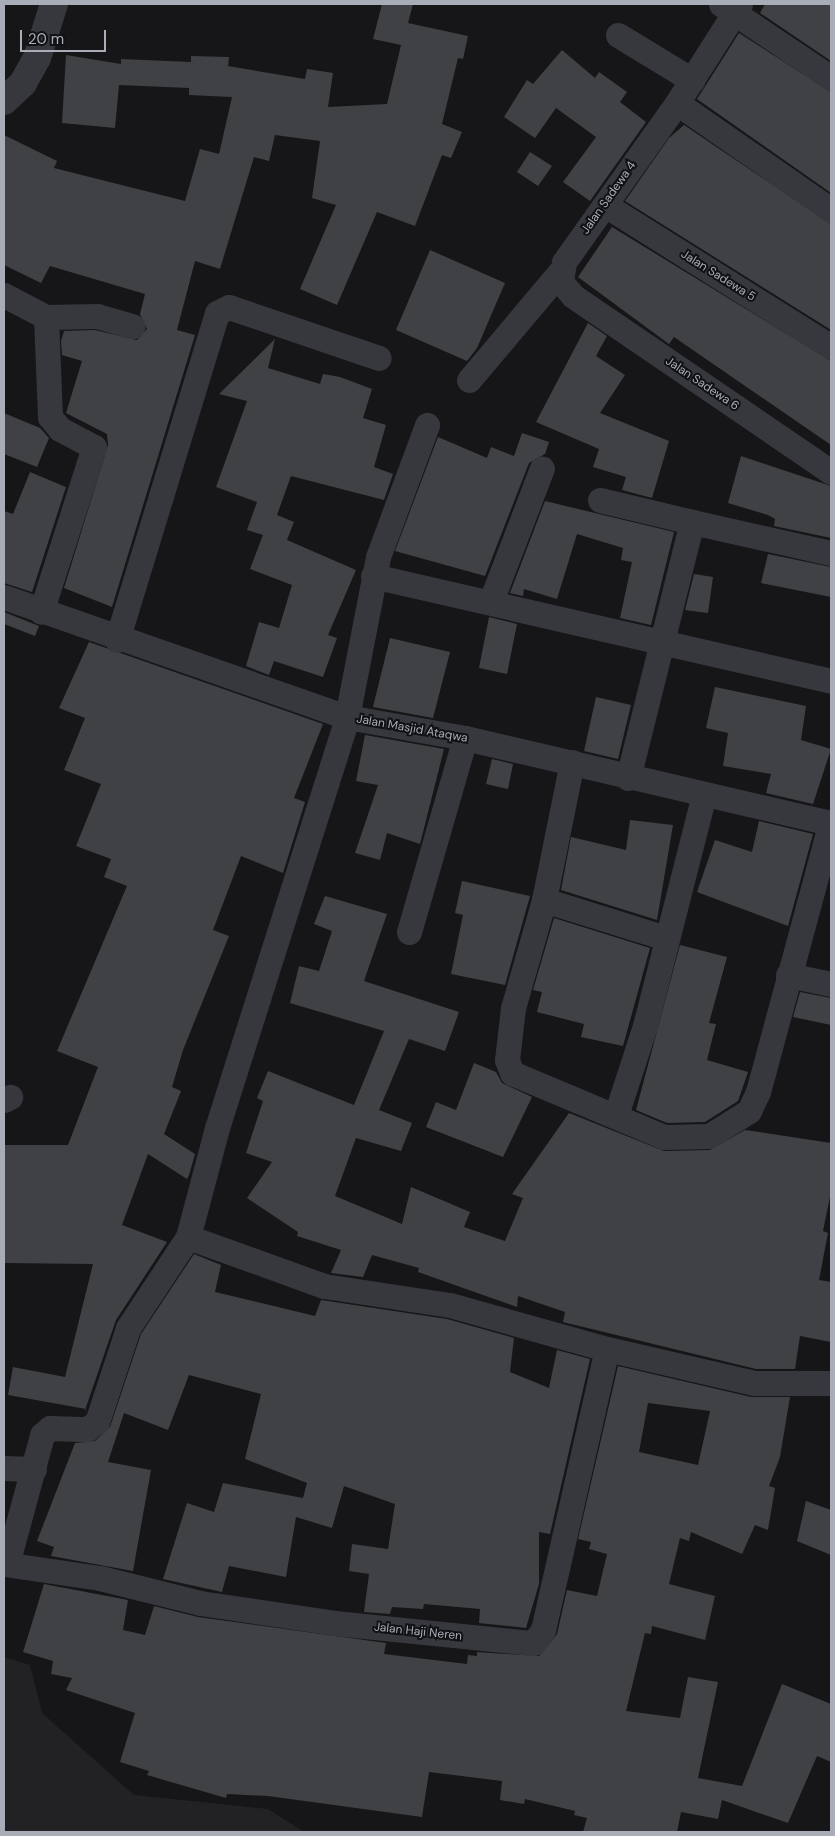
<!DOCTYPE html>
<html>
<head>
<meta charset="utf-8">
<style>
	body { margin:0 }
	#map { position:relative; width:835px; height:1836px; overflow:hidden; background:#161618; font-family:"DM Sans",sans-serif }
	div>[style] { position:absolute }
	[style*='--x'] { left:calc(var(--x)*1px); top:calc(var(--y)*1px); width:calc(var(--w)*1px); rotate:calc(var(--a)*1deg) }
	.built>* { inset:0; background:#222225 }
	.building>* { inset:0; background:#404145 }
	.minor>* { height:25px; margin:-12.5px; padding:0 12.5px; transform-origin:12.5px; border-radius:12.5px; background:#37383d }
	.tertiary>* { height:28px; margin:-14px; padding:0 14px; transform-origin:14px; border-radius:14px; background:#37383d }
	span { translate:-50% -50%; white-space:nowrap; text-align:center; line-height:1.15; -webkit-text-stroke:4px #111113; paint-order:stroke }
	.street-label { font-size:12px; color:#a8adb8 }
	.frame { position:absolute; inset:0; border:5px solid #a8adb8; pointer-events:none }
	.scale { position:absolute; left:20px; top:30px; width:86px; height:22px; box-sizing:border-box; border:2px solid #a8adb8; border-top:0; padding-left:6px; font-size:15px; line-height:18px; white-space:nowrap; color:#a8adb8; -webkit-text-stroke:4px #111113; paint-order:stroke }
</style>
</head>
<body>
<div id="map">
	<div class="built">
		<i style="clip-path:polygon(4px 1657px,30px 1665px,42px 1713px,134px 1795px,268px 1809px,304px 1832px,4px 1832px)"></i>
	</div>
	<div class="building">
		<i style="clip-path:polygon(382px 4px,413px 4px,408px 23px,468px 36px,463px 59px,458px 58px,442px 124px,462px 132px,451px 158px,442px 155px,415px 226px,377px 212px,337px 305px,300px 289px,336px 205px,312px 198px,320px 141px,275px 135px,269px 161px,254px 157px,220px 269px,195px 261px,177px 330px,195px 335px,112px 607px,64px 588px,108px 445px,107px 434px,66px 413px,82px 361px,62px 355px,61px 341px,64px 331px,95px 330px,137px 340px,147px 329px,140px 314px,145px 294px,50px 266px,41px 283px,4px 265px,4px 135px,57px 161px,54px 168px,185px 201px,200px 149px,219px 154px,232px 97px,189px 95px,189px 88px,119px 85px,115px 128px,62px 123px,66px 55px,121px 64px,121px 59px,191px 62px,191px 56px,229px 57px,228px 66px,305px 79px,307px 69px,333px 73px,328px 107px,387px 104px,401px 45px,373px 39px)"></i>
		<i style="clip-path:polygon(765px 4px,831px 4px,831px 61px,760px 13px)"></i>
		<i style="clip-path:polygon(739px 33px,831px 92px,831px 193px,697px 99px)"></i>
		<i style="clip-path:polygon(562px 50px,595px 78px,599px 72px,627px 92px,620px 102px,646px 122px,590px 201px,563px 182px,596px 137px,556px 108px,535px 138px,504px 117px,527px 80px,533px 84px)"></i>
		<i style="clip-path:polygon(684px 125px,831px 224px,831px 330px,625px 201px,669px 138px)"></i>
		<i style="clip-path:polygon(530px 152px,552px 166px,538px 186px,517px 172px)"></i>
		<i style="clip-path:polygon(612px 227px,831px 361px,831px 445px,674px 337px,669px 344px,578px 277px)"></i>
		<i style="clip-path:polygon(430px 250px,505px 283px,477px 348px,467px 361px,396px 330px)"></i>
		<i style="clip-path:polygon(588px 323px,607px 336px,596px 356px,625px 375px,600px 413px,669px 441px,652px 498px,622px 490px,626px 477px,593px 467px,599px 449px,536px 422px)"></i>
		<i style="clip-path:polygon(275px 339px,268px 368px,320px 384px,323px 374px,340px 377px,372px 389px,363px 418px,386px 425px,374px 467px,393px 474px,384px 500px,291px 476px,277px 515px,294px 522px,287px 540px,356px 570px,328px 635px,337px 638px,323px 677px,274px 661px,269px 675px,246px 666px,259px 622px,279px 628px,292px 585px,250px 569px,263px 535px,247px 530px,257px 502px,216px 487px,247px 401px,219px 394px)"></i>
		<i style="clip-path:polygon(4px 413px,40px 428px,49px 438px,37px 467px,4px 454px)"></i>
		<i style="clip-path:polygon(522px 433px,549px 442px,545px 454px,529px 463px,485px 576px,395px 551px,438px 437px,487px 458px,491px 447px,514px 456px)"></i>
		<i style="clip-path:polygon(741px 456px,831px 486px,831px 538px,774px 526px,775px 519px,768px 515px,728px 503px)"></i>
		<i style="clip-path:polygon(30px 472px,66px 487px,32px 592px,4px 583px,4px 511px,13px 514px)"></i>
		<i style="clip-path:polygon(545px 501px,674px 532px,651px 625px,620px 618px,632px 562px,621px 560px,623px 548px,577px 534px,557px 599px,524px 589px,523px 596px,510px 593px)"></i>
		<i style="clip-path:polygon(768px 554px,831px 567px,831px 597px,761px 583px)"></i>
		<i style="clip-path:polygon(694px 574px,713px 577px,708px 613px,685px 610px)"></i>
		<i style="clip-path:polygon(4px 612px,39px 626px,35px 636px,4px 624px)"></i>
		<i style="clip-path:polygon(489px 617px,517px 624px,507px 674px,479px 668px)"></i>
		<i style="clip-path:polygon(390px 638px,450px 652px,433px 718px,373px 707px)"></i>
		<i style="clip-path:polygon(89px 642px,323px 724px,294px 798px,305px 802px,283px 873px,241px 856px,213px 930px,229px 936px,183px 1050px,172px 1087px,181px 1091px,164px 1134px,195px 1154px,189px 1175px,187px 1179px,148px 1154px,122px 1225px,167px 1242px,116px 1320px,84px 1413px,86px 1409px,8px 1395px,13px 1367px,65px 1377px,93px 1264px,4px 1263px,4px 1145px,68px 1145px,98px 1067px,57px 1051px,127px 886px,104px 877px,111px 859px,76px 846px,101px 784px,64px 770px,85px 718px,59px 708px)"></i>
		<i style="clip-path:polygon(715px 687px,806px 706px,801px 740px,831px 749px,813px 804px,766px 793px,771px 774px,723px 766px,728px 733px,706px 728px)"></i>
		<i style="clip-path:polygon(596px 697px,631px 705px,618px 759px,584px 751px)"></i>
		<i style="clip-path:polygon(365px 735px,444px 749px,420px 844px,387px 833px,380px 860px,355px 853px,378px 785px,356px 781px)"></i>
		<i style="clip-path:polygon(492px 759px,513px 764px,508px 789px,486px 784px)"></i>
		<i style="clip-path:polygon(630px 820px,673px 825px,657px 920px,561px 890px,571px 837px,626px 850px)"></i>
		<i style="clip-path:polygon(759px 821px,813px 834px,788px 926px,697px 892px,715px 840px,752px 852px)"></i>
		<i style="clip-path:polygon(462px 881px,530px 896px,505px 985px,451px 974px,463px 915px,455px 913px)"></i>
		<i style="clip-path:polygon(325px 896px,387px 914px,364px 981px,459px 1012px,445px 1051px,409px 1039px,379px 1110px,412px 1123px,401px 1151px,356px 1138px,335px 1196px,402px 1224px,411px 1187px,470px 1212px,464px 1227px,505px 1241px,523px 1198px,512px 1194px,569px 1113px,664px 1151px,710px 1150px,745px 1130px,831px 1143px,831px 1192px,823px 1231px,828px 1233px,819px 1280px,831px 1282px,831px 1342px,800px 1336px,795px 1369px,756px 1369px,563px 1322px,565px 1312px,518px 1296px,517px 1307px,418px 1272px,419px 1268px,372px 1255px,363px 1277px,331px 1273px,341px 1250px,297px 1236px,298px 1232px,247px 1198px,272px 1162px,246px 1153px,263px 1101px,257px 1098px,268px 1071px,354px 1105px,384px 1031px,290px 1003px,299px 966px,319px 971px,332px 931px,314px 924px)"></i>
		<i style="clip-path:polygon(554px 918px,650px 948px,623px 1046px,581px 1037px,584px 1024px,537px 1012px,542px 992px,533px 990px)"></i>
		<i style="clip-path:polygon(680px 945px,727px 957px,709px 1023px,716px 1024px,707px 1060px,748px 1072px,738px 1101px,705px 1122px,667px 1123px,636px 1110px)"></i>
		<i style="clip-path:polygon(800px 992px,831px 998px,831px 1025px,793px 1017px)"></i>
		<i style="clip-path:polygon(474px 1063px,496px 1072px,502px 1083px,532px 1097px,503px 1157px,426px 1127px,436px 1102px,456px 1110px)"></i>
		<i style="clip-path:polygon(194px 1254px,221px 1265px,215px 1292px,315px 1316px,321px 1300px,447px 1319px,514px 1338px,510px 1372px,549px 1388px,557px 1350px,590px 1359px,550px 1534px,539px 1532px,539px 1584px,526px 1628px,479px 1623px,480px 1609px,424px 1604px,423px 1609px,392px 1607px,390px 1614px,364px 1612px,369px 1574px,349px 1571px,352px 1544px,388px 1549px,395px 1504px,344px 1486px,332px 1528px,296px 1517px,286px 1577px,229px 1566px,222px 1592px,163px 1579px,187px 1503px,214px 1512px,223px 1483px,303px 1498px,307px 1483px,245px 1459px,261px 1394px,189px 1375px,168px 1430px,124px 1413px,108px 1462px,151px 1470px,133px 1571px,51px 1556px,54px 1547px,37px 1541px,75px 1443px,95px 1441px,110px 1427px,141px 1334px)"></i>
		<i style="clip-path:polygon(evenodd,618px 1366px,751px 1397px,790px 1397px,780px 1457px,769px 1486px,775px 1488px,768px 1530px,755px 1525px,742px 1554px,691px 1532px,689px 1541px,680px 1538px,669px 1584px,715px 1596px,705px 1640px,652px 1626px,651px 1634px,645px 1633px,626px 1711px,680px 1718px,688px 1677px,718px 1682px,698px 1778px,742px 1786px,782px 1684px,831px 1704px,831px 1762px,817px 1756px,788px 1823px,722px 1800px,718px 1819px,681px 1812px,677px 1832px,583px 1832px,587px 1818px,574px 1815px,575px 1811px,525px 1799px,524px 1804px,500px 1800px,502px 1781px,429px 1772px,422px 1817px,268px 1796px,227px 1794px,226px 1798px,147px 1775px,149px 1771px,120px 1762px,135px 1713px,66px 1690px,72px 1678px,51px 1674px,53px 1661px,23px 1652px,44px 1584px,128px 1600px,123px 1630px,145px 1635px,154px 1606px,198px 1617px,386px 1643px,384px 1654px,467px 1664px,468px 1655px,477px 1656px,477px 1652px,539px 1656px,557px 1634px,567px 1590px,597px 1596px,607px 1554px,589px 1549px,591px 1542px,578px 1539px,618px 1366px,648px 1403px,710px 1411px,698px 1465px,639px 1452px,648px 1403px)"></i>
		<i style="clip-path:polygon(806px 1501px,831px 1510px,831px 1555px,797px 1541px)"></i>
	</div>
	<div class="minor">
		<i style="--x:721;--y:4;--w:133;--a:33.9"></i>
		<i style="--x:740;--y:4;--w:117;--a:122.5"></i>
		<i style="--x:677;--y:103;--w:195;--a:125.4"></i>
		<i style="--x:564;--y:262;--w:20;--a:99"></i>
		<i style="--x:561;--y:282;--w:18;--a:49"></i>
		<i style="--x:573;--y:296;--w:312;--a:34.3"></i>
		<i style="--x:618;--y:35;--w:87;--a:31.3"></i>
		<i style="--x:677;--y:103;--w:188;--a:34.8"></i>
		<i style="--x:605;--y:205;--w:267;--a:32.1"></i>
		<i style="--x:4;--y:295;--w:47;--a:27.6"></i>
		<i style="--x:46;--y:317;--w:100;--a:87.7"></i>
		<i style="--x:50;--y:417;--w:16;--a:50"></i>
		<i style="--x:60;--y:429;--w:38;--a:28"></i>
		<i style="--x:94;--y:447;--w:173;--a:107.8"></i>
		<i style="--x:46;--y:317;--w:51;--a:-1.1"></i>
		<i style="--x:97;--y:316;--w:37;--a:16"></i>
		<i style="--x:469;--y:380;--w:141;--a:-49.9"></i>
		<i style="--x:600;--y:500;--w:95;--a:13.4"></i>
		<i style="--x:373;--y:576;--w:470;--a:12.9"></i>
		<i style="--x:4;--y:597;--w:363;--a:19.3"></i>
		<i style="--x:347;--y:717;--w:120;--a:10.1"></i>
		<i style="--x:465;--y:738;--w:376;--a:13.1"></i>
		<i style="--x:491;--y:601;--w:142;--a:-69"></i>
		<i style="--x:117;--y:640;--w:342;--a:-73"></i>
		<i style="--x:217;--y:313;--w:13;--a:-27"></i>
		<i style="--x:229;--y:307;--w:158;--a:18.8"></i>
		<i style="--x:572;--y:762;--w:141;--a:101.5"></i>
		<i style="--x:544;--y:900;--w:112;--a:106"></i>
		<i style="--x:513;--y:1008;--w:52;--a:96.6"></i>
		<i style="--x:507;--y:1060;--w:14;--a:69"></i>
		<i style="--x:512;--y:1073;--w:165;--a:22.8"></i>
		<i style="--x:664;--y:1137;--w:45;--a:-1.3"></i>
		<i style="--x:709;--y:1136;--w:47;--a:-32"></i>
		<i style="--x:749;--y:1111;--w:21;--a:-65"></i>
		<i style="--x:758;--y:1092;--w:280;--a:-74.9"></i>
		<i style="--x:628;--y:778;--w:264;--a:-76"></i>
		<i style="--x:692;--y:522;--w:142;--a:12.6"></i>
		<i style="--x:544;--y:900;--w:128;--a:17.3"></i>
		<i style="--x:409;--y:932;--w:202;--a:-73.9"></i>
		<i style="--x:788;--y:975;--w:44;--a:11.8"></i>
		<i style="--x:4;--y:1100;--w:7;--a:-27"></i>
		<i style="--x:616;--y:1115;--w:94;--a:-72"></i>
		<i style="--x:645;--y:1026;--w:239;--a:-75.7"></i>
		<i style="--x:188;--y:1237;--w:145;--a:19.8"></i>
		<i style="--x:324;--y:1286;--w:127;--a:8.6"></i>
		<i style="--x:450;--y:1305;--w:163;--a:15.7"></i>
		<i style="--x:607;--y:1349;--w:151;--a:13"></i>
		<i style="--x:754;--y:1383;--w:77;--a:0"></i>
		<i style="--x:4;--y:1468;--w:30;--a:2"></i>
		<i style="--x:4;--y:1564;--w:97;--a:8.3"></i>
		<i style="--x:100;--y:1578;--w:103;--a:14"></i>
		<i style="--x:200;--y:1603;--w:136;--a:8.4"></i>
		<i style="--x:335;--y:1623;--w:199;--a:5.8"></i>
		<i style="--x:533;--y:1643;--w:16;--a:-52"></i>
		<i style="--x:543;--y:1630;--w:288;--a:-77.2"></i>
		<i style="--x:7;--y:1564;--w:134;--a:-74.8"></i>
		<i style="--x:42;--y:1435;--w:11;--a:-41"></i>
		<i style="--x:50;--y:1428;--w:37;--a:2"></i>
		<i style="--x:87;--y:1429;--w:12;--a:-35"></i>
		<i style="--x:97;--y:1422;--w:99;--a:-71.7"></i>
		<i style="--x:128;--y:1328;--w:109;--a:-56.6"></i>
		<i style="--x:188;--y:1237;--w:113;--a:-75.1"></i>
		<i style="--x:217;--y:1128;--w:431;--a:-72.4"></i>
		<i style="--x:347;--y:717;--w:163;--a:-79"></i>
		<i style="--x:378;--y:557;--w:141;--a:-69.6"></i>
	</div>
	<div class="tertiary">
		<i style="--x:4;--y:101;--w:26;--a:-43"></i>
		<i style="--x:23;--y:83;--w:29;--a:-61"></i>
		<i style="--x:37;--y:58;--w:57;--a:-72.5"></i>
	</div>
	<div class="street-label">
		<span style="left:609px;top:198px;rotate:-55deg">Jalan Sadewa 4</span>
		<span style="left:718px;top:276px;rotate:32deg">Jalan Sadewa 5</span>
		<span style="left:702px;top:384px;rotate:34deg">Jalan Sadewa 6</span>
		<span style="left:412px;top:729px;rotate:10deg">Jalan Masjid Ataqwa</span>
		<span style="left:418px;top:1632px;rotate:6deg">Jalan Haji Neren</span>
	</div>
	<div class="frame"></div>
	<div class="scale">20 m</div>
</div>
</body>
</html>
